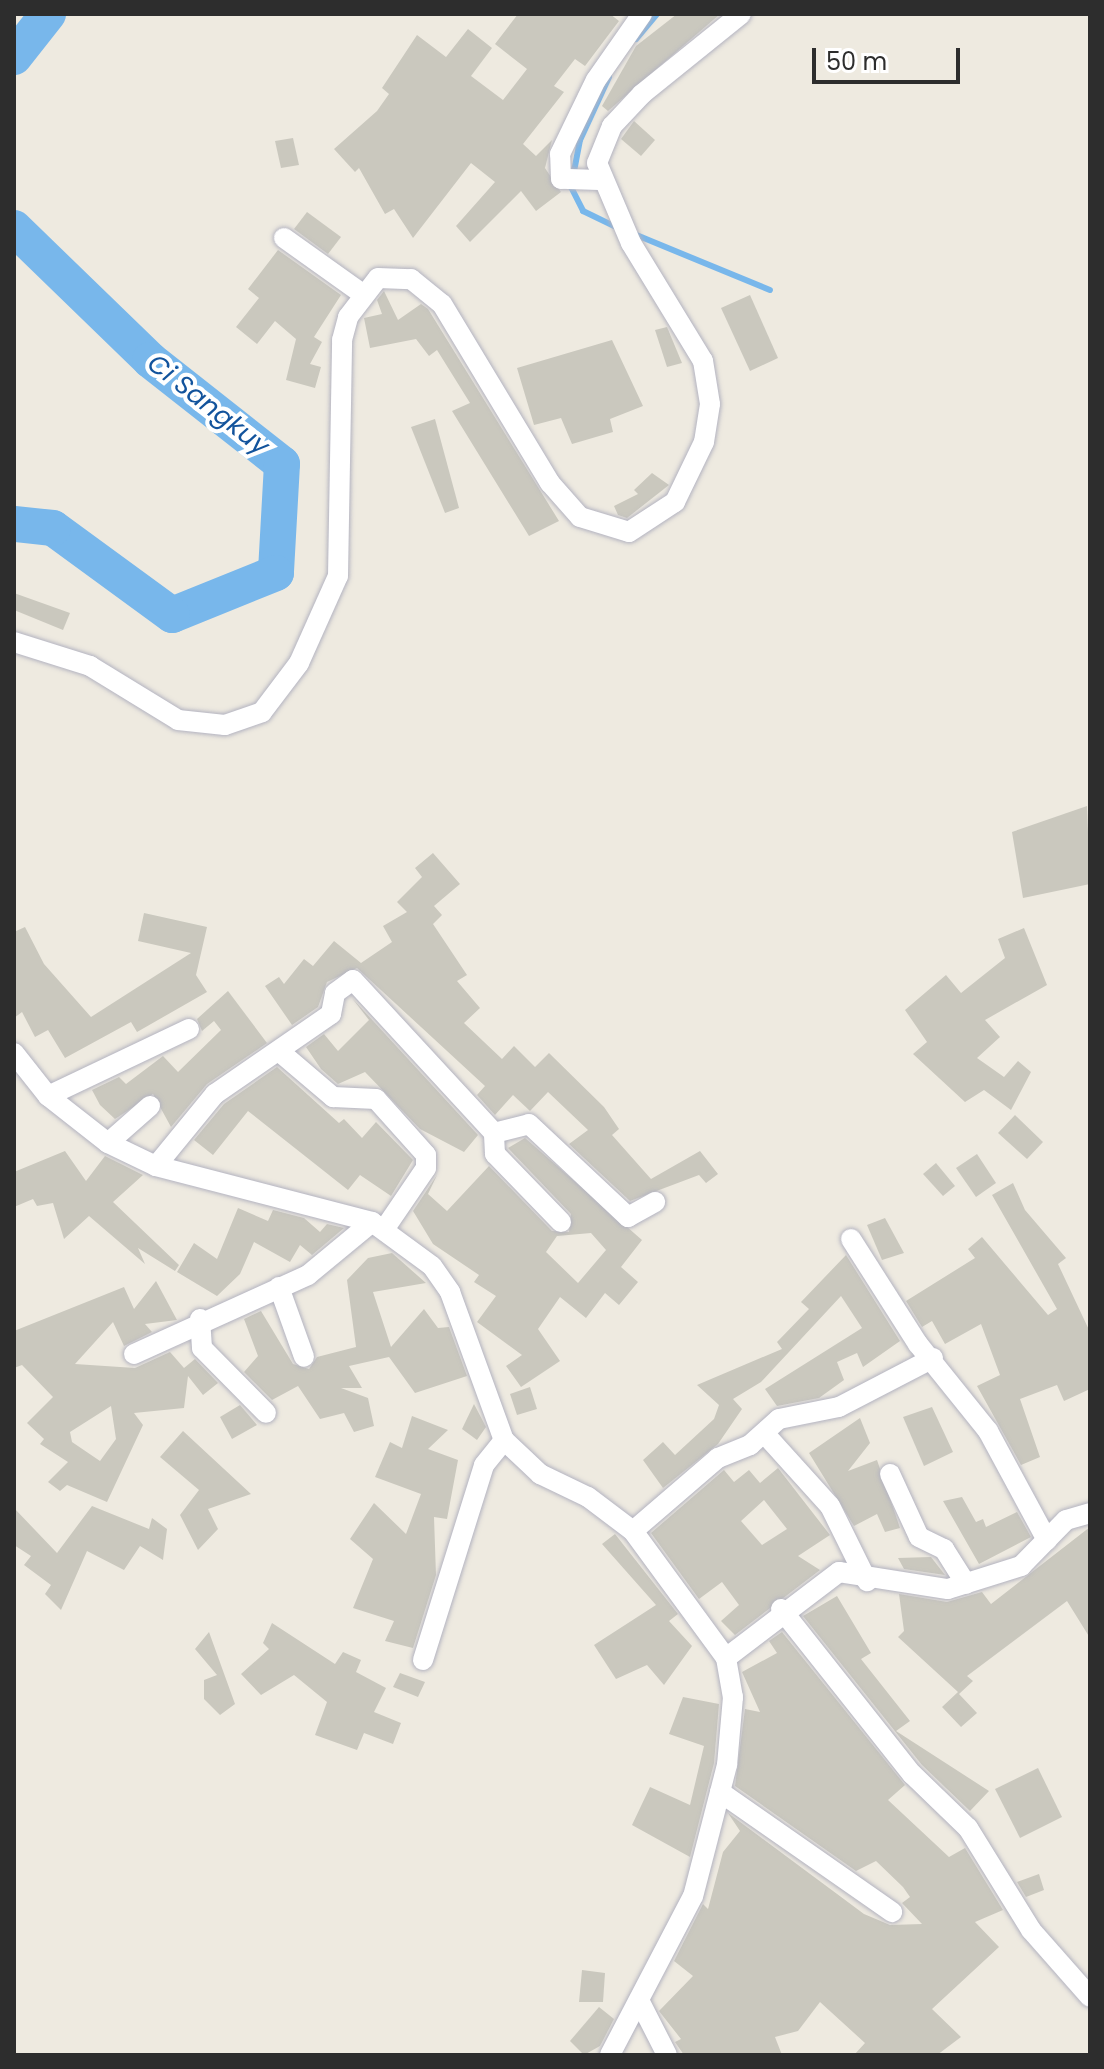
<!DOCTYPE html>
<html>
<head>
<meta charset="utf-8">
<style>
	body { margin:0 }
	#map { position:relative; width:1104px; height:2069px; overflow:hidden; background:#eeeae0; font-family:Poppins,sans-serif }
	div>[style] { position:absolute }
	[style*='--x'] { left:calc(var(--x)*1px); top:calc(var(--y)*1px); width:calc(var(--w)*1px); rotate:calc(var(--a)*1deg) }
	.stream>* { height:6px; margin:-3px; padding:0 3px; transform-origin:3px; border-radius:3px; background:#78b7eb }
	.river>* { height:36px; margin:-18px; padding:0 18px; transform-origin:18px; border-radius:18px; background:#78b7eb }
	.building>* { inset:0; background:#cac8be }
	.roads { filter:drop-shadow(0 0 2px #b3b3c0) drop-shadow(0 0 2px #b3b3c0) }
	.minor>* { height:20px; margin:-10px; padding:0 10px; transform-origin:10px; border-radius:10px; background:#fff }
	span { translate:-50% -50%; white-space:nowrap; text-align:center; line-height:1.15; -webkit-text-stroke:8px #fff; paint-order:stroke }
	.water-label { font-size:26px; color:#12539c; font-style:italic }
	.frame { position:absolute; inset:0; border:16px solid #2d2d2d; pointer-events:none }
	.scale { position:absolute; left:812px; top:48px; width:148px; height:36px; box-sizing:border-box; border:4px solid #2d2d2d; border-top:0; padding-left:10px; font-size:24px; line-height:28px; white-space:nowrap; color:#2d2d2d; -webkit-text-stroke:6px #fff; paint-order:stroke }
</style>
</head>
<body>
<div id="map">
	<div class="stream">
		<i style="--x:636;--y:39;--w:33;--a:-50"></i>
		<i style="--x:609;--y:77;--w:69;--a:114.7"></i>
		<i style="--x:580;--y:140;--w:48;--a:100.8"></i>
		<i style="--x:571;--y:187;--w:27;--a:63"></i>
		<i style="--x:583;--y:211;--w:41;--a:25.9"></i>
		<i style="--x:634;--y:234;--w:147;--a:22.4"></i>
	</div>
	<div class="river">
		<i style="--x:14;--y:57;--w:55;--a:-51.7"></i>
		<i style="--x:14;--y:228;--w:190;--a:44.1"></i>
		<i style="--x:150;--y:360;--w:168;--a:38.2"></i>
		<i style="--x:282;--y:464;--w:109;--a:93.2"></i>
		<i style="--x:276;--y:573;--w:112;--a:158"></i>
		<i style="--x:172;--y:615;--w:147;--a:-143.8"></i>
		<i style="--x:53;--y:528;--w:39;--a:-174"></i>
	</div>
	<div class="building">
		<i style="clip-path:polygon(518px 14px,610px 14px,619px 21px,585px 66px,575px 59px,554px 86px,564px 92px,523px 144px,536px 156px,552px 140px,545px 168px,561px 192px,536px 211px,521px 191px,470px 242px,456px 226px,495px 182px,471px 163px,413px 238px,394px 209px,385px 214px,359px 168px,355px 172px,334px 149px,377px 111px,389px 94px,382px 88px,417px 35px,446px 57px,468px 29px,492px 48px,471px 76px,503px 100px,527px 69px,495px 44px)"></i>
		<i style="clip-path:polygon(677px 14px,720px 14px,608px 111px,602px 106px,636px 46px)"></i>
		<i style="clip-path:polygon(634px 121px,655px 140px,641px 156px,621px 139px)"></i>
		<i style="clip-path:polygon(293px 138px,299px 165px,281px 168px,275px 141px)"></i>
		<i style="clip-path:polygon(307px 212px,341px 237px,328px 254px,294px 229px)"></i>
		<i style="clip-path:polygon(278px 250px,341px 295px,314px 337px,322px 342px,310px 364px,321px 367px,315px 388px,286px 380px,296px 339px,275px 321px,257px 344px,236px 327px,259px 298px,248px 289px)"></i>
		<i style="clip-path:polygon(384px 291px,398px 320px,421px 304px,428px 309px,559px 521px,529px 536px,452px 411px,470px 403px,437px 350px,429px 356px,416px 339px,370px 348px,364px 318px,382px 314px,377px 300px)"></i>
		<i style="clip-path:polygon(750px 295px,778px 358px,750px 371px,721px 308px)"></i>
		<i style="clip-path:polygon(667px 327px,682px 363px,667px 367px,655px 330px)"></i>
		<i style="clip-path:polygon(612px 340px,643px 406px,610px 419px,613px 432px,572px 444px,561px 418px,534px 425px,517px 368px)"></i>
		<i style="clip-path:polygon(435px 419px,459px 508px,445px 513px,411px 427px)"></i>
		<i style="clip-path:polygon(652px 473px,669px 485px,627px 518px,618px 515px,614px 506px,638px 494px,634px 490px)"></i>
		<i style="clip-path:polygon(14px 593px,70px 613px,63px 630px,14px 610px)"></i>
		<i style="clip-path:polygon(1087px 806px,1090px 884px,1023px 898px,1012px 832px)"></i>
		<i style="clip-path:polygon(433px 853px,460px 884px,434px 906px,442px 915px,433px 924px,467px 975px,457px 981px,480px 1008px,464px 1023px,502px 1059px,514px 1046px,535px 1067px,549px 1053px,604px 1107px,619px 1129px,612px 1135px,651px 1179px,700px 1151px,718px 1174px,706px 1183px,699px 1175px,630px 1201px,569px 1144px,588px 1130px,548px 1092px,530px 1111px,513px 1095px,495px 1115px,477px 1095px,485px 1086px,357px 968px,327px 982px,318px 1007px,292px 1025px,265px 986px,279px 977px,284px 984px,304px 959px,313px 966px,334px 941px,361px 963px,392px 942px,383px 926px,407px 912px,397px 902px,422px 877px,415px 868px)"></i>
		<i style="clip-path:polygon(144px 913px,207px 927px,196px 975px,207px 992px,137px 1032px,131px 1022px,65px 1058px,48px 1030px,35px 1037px,22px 1012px,14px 1018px,14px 932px,25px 927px,44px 964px,91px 1017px,191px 953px,138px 941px)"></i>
		<i style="clip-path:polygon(1024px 928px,1047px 985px,985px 1020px,1000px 1037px,977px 1058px,1004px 1077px,1018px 1061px,1031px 1072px,1011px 1110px,984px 1090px,965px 1102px,913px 1054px,927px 1042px,905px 1010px,946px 975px,961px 993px,1005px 958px,998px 939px)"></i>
		<i style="clip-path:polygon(228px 991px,267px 1043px,207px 1084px,171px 1127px,153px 1094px,115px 1119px,100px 1105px,92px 1090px,119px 1077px,126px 1084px,163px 1056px,178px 1072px,221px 1030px,214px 1021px,202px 1031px,197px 1019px)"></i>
		<i style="clip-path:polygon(352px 998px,478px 1135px,464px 1152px,420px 1129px,365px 1072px,338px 1084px,321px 1069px,306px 1047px,324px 1034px,338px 1051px,369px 1020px)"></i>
		<i style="clip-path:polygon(277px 1067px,339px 1123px,344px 1119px,362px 1138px,376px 1122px,413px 1160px,391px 1196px,360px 1175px,348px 1190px,248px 1111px,213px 1155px,194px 1140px,224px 1104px)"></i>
		<i style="clip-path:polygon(1015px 1115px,1043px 1142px,1027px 1159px,998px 1133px)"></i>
		<i style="clip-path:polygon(evenodd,525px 1138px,642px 1240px,621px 1267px,638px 1282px,619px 1305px,605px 1293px,586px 1318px,560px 1297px,538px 1329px,560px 1361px,521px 1387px,506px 1366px,522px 1355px,477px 1322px,496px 1296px,474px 1282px,479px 1275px,433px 1244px,413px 1211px,437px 1175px,428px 1194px,447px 1211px,489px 1166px,552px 1231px,569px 1232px,571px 1214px,508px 1148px,525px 1138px,591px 1233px,606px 1250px,578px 1283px,546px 1252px,557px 1236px,591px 1233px)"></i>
		<i style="clip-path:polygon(65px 1151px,86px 1181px,105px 1156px,143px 1175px,113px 1202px,179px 1265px,175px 1271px,138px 1248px,145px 1264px,89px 1216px,64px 1239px,53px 1203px,37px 1206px,33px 1199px,14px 1207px,14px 1172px)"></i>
		<i style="clip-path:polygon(977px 1154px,996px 1183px,976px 1197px,956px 1168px)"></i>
		<i style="clip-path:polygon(936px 1163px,955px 1186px,943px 1196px,923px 1174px)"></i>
		<i style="clip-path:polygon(1013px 1183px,1025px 1210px,1066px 1258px,1058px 1264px,1090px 1332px,1090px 1389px,1064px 1401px,1057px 1385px,1020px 1399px,1040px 1457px,1021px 1465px,977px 1386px,1000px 1375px,981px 1324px,945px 1344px,932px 1321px,922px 1327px,906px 1301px,975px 1258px,968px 1249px,982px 1237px,1048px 1315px,1057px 1309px,992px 1195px)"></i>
		<i style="clip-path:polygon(238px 1208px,268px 1221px,273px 1210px,304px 1218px,320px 1232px,327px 1224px,344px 1228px,312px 1255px,300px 1245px,290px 1262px,254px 1242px,240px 1274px,217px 1296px,177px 1272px,194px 1243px,217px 1259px)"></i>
		<i style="clip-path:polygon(885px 1218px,904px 1253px,882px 1260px,867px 1225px)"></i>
		<i style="clip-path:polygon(392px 1253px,426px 1283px,373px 1292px,391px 1347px,424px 1309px,438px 1328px,449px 1327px,467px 1376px,415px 1393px,389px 1357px,349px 1366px,362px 1388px,341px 1388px,368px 1398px,374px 1426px,354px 1432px,344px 1413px,320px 1419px,298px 1386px,272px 1400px,244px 1372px,258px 1356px,244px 1319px,261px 1311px,293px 1364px,309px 1369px,317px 1357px,356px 1347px,347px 1280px,368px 1258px)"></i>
		<i style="clip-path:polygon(846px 1255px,900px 1341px,863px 1367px,857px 1353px,837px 1362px,844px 1380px,819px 1398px,777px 1406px,765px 1389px,862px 1328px,841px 1296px,761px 1382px,733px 1399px,742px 1409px,718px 1444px,663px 1488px,643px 1460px,663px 1442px,675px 1455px,714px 1419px,719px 1405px,697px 1385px,782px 1349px,777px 1342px,809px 1309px,801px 1302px)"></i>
		<i style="clip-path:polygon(evenodd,156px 1281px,177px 1320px,145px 1324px,152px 1332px,124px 1346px,113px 1322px,75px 1364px,135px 1368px,170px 1352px,184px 1368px,195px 1359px,218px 1383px,203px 1395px,188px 1376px,184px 1408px,134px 1413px,143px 1425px,107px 1502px,67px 1485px,60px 1491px,48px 1482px,68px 1462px,40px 1444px,44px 1439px,27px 1423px,53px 1397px,22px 1365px,14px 1368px,14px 1331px,124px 1287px,134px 1309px,156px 1281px,111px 1406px,116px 1439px,100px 1461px,72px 1442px,70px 1432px,111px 1406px)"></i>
		<i style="clip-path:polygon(530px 1387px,537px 1409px,517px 1415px,510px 1394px)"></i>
		<i style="clip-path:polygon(474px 1404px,486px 1427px,477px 1440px,462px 1429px)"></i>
		<i style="clip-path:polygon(240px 1405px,257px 1425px,232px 1439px,220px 1417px)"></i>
		<i style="clip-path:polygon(932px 1407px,953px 1452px,924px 1466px,903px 1417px)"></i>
		<i style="clip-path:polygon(412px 1416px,448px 1430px,428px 1449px,458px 1460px,447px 1519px,434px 1517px,436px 1575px,413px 1648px,385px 1641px,394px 1621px,353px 1608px,373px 1559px,350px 1539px,374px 1503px,406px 1534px,421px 1494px,375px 1477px,390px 1442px,402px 1448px)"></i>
		<i style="clip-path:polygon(860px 1418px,870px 1443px,848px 1471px,877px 1460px,900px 1528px,885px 1532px,877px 1514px,854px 1526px,809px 1453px)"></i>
		<i style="clip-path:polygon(183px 1431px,251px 1494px,208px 1509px,218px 1529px,198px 1550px,180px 1515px,199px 1490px,160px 1457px)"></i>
		<i style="clip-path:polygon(evenodd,778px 1468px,830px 1535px,798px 1556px,820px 1570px,735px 1635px,721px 1621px,739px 1605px,722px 1582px,699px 1599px,651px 1533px,724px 1470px,734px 1482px,749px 1470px,760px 1483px,778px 1468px,764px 1500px,787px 1529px,762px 1545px,741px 1521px,764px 1500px)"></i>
		<i style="clip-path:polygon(962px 1497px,976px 1522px,983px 1519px,986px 1527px,1017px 1512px,1031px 1537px,979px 1564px,943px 1501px)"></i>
		<i style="clip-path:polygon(92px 1506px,149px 1529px,152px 1518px,167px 1529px,163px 1560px,140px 1546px,124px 1570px,87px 1551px,61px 1610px,45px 1594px,51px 1585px,24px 1565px,31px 1556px,14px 1545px,14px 1508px,57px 1553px)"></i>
		<i style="clip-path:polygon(1090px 1527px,1090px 1638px,1067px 1601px,967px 1676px,973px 1681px,959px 1694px,977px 1713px,961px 1727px,942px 1707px,958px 1692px,898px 1637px,904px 1631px,899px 1594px,947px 1602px,982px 1592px,991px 1604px)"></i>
		<i style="clip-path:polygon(615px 1534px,678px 1614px,669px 1621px,692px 1646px,664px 1685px,647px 1665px,616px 1679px,594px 1645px,656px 1605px,602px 1544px)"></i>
		<i style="clip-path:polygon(931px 1557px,945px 1575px,904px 1569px,898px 1558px)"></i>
		<i style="clip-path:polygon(837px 1596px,871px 1653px,861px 1659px,910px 1721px,896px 1731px,989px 1791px,970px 1811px,922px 1765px,803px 1616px)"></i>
		<i style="clip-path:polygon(272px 1623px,335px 1664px,343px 1652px,361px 1660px,356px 1672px,386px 1688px,374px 1712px,401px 1723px,393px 1744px,364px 1733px,357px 1750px,315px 1735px,327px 1702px,294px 1675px,261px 1695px,241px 1674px,269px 1649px,263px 1643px)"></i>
		<i style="clip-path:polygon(209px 1632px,235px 1704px,220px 1715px,204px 1699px,204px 1680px,217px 1675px,195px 1649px)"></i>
		<i style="clip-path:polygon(782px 1632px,905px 1785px,888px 1800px,949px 1857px,965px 1848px,1003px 1910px,975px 1922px,999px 1947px,932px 2009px,961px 2037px,937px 2055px,854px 2055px,865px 2043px,820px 2002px,798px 2031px,775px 2037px,782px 2055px,684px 2055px,675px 2042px,681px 2039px,659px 2011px,693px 1976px,674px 1961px,703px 1904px,708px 1909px,723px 1852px,740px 1831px,728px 1813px,864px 1914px,890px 1925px,922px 1924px,902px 1903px,910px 1897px,903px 1887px,876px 1861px,856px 1871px,735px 1786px,745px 1709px,760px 1712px,742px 1672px,777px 1653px,769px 1641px)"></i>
		<i style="clip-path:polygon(400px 1673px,425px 1682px,418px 1697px,393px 1687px)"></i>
		<i style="clip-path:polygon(683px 1697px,719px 1704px,714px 1763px,690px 1857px,632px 1825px,650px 1787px,690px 1805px,704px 1746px,669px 1734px)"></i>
		<i style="clip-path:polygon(1038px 1768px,1062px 1817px,1020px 1838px,995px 1789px)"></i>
		<i style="clip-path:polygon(1039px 1874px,1044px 1890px,1026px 1897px,1017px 1882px)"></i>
		<i style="clip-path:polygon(582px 1970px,605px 1973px,603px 2002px,579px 2002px)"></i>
		<i style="clip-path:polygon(599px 2007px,614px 2019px,600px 2046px,584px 2055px,570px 2041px)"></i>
	</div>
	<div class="roads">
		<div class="minor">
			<i style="--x:599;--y:180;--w:38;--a:-178"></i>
			<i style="--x:561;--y:179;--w:25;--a:-92"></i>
			<i style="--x:560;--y:154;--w:82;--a:-64.1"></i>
			<i style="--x:596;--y:80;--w:80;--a:-55.1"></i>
			<i style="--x:284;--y:238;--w:98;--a:35.5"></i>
			<i style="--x:14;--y:642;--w:80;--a:17.5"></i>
			<i style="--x:90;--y:666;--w:103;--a:31.5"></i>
			<i style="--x:178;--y:720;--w:47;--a:6.1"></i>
			<i style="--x:225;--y:725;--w:39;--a:-19"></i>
			<i style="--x:262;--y:712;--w:61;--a:-52.9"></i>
			<i style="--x:299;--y:663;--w:95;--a:-65.9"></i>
			<i style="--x:338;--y:576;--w:236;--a:-89"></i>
			<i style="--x:342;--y:340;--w:24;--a:-75"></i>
			<i style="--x:348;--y:317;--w:49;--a:-52.4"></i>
			<i style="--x:378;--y:278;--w:33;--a:2"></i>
			<i style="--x:411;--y:279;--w:40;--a:39"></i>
			<i style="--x:442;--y:304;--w:209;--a:58.9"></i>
			<i style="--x:550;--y:483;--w:45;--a:48.6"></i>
			<i style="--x:580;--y:517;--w:51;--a:17"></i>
			<i style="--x:629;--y:532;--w:55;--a:-33.1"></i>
			<i style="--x:675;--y:502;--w:67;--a:-64.2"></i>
			<i style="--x:704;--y:442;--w:38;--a:-81"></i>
			<i style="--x:710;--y:404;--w:44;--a:-99.2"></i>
			<i style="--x:703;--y:361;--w:138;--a:-121.4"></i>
			<i style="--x:631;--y:243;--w:87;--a:-113"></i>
			<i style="--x:597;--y:163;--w:40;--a:-68"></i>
			<i style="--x:612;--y:126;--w:44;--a:-46.8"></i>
			<i style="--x:642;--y:94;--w:127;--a:-38.9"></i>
			<i style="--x:280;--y:1052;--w:70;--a:40.3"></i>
			<i style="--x:333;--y:1097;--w:43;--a:2.7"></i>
			<i style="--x:376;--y:1099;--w:75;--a:48.2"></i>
			<i style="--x:426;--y:1155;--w:13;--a:90"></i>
			<i style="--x:426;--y:1168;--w:73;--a:124.3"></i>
			<i style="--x:14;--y:1053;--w:55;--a:51.7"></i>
			<i style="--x:48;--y:1096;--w:76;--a:38.1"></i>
			<i style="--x:108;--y:1143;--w:53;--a:25.6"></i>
			<i style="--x:156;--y:1166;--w:223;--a:14.5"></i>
			<i style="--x:372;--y:1222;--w:74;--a:36.3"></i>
			<i style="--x:432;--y:1266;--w:32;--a:55"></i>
			<i style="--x:450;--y:1292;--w:158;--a:70"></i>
			<i style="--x:504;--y:1440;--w:50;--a:43.4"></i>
			<i style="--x:540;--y:1474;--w:53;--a:25.6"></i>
			<i style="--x:588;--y:1497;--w:56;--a:37.1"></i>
			<i style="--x:633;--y:1531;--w:157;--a:53.8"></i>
			<i style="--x:726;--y:1658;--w:40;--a:80"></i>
			<i style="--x:733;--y:1697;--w:68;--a:95"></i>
			<i style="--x:727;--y:1765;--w:135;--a:104.5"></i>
			<i style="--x:693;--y:1896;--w:179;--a:117.6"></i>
			<i style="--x:48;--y:1096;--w:156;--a:-25.4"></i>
			<i style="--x:108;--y:1143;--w:56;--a:-41.4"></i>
			<i style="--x:156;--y:1166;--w:93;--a:-50.7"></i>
			<i style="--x:215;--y:1094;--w:141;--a:-34.6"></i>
			<i style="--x:331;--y:1014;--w:21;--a:-79"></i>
			<i style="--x:335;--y:993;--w:22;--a:-36"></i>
			<i style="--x:353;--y:980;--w:208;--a:47.3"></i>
			<i style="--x:561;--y:1222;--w:95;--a:-134.1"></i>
			<i style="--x:495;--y:1154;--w:21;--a:-93"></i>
			<i style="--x:494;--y:1133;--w:36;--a:-14"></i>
			<i style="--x:529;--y:1124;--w:136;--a:43.2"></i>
			<i style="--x:628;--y:1217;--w:31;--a:-29"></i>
			<i style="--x:851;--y:1239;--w:125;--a:57.5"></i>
			<i style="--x:918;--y:1344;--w:112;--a:51.2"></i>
			<i style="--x:988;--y:1431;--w:124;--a:61.6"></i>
			<i style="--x:279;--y:1287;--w:74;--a:70.3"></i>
			<i style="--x:200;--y:1319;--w:29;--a:86"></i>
			<i style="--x:202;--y:1348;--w:91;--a:45.4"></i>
			<i style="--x:134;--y:1354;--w:191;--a:-24.4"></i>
			<i style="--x:308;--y:1275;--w:83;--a:-39.6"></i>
			<i style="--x:764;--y:1433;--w:98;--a:47.9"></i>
			<i style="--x:830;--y:1506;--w:84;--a:63.7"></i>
			<i style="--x:890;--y:1474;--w:69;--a:65.3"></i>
			<i style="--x:919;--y:1537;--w:28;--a:26"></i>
			<i style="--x:944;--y:1549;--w:41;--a:57.8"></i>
			<i style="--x:633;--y:1531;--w:112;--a:-40.7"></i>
			<i style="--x:718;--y:1458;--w:35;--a:-22"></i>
			<i style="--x:750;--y:1445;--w:39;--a:-42"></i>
			<i style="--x:779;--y:1419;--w:61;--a:-11.3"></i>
			<i style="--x:839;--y:1407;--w:106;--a:-27.5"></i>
			<i style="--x:781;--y:1609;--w:211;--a:51.6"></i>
			<i style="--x:912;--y:1774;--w:78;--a:44"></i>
			<i style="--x:968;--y:1828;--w:120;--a:58.3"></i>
			<i style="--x:1031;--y:1930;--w:89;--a:48.6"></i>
			<i style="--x:726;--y:1658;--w:142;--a:-37.3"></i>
			<i style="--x:839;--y:1572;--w:110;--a:8.9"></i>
			<i style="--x:948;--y:1589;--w:77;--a:-17.5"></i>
			<i style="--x:1021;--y:1566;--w:64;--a:-45.6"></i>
			<i style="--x:1066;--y:1520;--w:25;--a:-16"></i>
			<i style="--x:423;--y:1660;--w:204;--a:-72.6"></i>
			<i style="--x:484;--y:1465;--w:32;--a:-51"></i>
			<i style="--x:720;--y:1792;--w:210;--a:34.9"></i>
			<i style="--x:641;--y:2004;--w:57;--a:63"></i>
		</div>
	</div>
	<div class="water-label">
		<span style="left:208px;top:405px;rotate:38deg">Ci Sangkuy</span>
	</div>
	<div class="frame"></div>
	<div class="scale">50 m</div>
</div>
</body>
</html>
